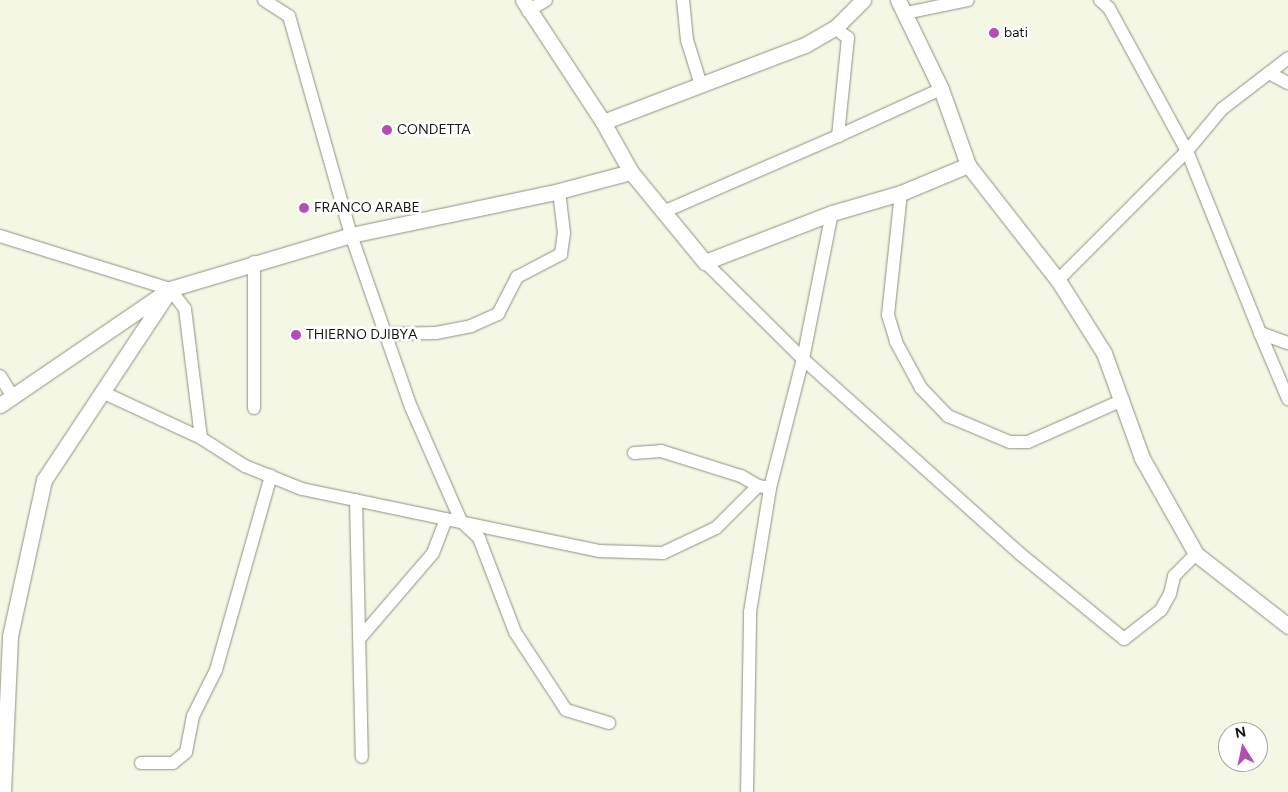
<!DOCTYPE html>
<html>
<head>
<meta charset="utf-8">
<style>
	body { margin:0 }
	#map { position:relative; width:1288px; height:792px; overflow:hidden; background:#f3f7e4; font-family:Figtree,sans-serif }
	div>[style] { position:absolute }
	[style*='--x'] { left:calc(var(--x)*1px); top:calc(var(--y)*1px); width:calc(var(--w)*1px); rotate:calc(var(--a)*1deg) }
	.roads { filter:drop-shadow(0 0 1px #8e9281) drop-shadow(0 0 1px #8e9281) }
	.minor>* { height:12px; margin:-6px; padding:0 6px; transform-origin:6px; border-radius:6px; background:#fff }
	.tertiary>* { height:15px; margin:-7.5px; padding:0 7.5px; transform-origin:7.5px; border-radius:7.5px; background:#fff }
	.dots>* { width:14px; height:14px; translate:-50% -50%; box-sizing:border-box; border:2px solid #fff; border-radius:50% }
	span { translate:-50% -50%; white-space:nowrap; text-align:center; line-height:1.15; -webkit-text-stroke:5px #fff; paint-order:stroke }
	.poi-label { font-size:14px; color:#181912 }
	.left { translate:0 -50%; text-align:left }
	.north { position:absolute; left:1218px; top:722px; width:50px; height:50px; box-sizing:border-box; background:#fff; border:1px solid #a3a3a0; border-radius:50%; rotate:350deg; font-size:14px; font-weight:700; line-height:20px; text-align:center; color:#181912 }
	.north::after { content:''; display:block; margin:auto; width:18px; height:22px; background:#b44eb4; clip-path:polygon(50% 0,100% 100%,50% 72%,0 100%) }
</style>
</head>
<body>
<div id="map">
	<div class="roads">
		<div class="minor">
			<i style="--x:264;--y:0;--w:30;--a:33"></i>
			<i style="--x:289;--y:16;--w:228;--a:74.2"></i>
			<i style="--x:351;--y:235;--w:182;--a:70.8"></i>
			<i style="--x:411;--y:407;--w:124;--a:66.3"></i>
			<i style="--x:461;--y:521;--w:25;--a:43"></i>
			<i style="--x:479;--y:538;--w:101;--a:69"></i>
			<i style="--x:515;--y:632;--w:93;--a:56.8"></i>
			<i style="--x:566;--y:710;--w:45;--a:16.8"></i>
			<i style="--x:683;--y:0;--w:40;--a:84.3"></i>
			<i style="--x:687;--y:40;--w:47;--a:72.7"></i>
			<i style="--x:1100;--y:0;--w:12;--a:42"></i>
			<i style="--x:1109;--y:8;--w:163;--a:61.4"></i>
			<i style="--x:1187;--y:151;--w:196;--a:68.1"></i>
			<i style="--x:1260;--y:333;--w:30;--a:20"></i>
			<i style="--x:528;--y:11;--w:21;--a:-31"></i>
			<i style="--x:906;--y:13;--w:63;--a:-11.8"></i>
			<i style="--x:1269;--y:73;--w:24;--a:-38"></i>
			<i style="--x:838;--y:136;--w:113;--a:-24.5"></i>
			<i style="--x:901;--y:193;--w:123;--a:96.1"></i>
			<i style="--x:888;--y:315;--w:28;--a:73"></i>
			<i style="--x:896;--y:342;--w:52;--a:61.5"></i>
			<i style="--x:921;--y:388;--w:39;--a:46"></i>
			<i style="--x:948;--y:416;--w:67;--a:22.8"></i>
			<i style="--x:1010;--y:442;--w:18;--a:0"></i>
			<i style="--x:1028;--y:442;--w:104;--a:-23.9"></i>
			<i style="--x:663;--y:212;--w:191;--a:-23.5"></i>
			<i style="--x:838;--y:136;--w:99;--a:-84.2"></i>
			<i style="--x:848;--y:38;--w:16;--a:-142"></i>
			<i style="--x:0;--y:236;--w:178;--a:17.3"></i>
			<i style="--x:170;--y:289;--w:25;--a:53"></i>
			<i style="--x:185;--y:309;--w:130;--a:82.9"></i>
			<i style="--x:201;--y:438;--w:52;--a:32.5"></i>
			<i style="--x:245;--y:466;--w:61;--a:22"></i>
			<i style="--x:302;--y:489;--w:303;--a:11.8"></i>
			<i style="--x:599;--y:551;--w:64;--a:1.8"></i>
			<i style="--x:663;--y:553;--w:59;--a:-25.3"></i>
			<i style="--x:716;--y:528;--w:59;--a:-45"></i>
			<i style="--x:758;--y:486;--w:12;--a:9"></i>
			<i style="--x:254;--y:262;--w:146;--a:90"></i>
			<i style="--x:705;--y:262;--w:138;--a:44.7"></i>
			<i style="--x:803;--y:359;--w:290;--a:41.9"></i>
			<i style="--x:1019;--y:553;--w:136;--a:39.3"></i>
			<i style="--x:1124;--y:639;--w:47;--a:-38.1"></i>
			<i style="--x:1161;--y:610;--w:18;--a:-61"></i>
			<i style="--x:1170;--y:594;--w:18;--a:-77"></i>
			<i style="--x:1174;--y:576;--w:31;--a:-45"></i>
			<i style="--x:1058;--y:280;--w:182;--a:-45"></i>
			<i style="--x:1187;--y:151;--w:55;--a:-50.2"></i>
			<i style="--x:1222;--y:109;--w:59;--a:-37.5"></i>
			<i style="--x:1269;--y:73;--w:21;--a:28"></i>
			<i style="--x:1260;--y:333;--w:72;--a:67"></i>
			<i style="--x:385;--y:334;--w:51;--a:-1.1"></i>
			<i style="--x:436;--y:333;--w:36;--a:-11"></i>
			<i style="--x:471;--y:326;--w:30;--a:-24"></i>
			<i style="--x:498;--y:314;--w:42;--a:-62.8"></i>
			<i style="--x:517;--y:277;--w:50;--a:-27.6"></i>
			<i style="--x:561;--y:254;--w:21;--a:-82"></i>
			<i style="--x:564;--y:233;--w:42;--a:-96.8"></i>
			<i style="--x:0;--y:376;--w:25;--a:58"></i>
			<i style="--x:102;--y:392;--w:109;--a:24.9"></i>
			<i style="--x:634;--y:453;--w:27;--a:-4"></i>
			<i style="--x:661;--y:451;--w:84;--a:17.4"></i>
			<i style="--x:741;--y:476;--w:20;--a:30"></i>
			<i style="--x:356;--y:500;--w:257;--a:88.7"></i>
			<i style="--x:360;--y:638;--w:112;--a:-49.3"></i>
			<i style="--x:433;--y:553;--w:36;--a:-69"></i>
			<i style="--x:141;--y:763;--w:32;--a:0"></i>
			<i style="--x:173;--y:763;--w:17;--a:-40"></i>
			<i style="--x:186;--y:752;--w:37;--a:-79"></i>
			<i style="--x:193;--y:716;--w:51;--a:-63.4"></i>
			<i style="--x:216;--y:670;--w:202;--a:-74.2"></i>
			<i style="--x:747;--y:792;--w:180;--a:-89"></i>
			<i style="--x:750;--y:612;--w:126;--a:-80.8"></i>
			<i style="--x:770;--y:488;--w:133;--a:-75.7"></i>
			<i style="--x:803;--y:359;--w:149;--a:-78.8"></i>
		</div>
		<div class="tertiary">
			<i style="--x:523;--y:0;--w:146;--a:56.7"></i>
			<i style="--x:603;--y:122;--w:57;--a:60.8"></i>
			<i style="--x:631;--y:172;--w:117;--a:50.6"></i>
			<i style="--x:705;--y:262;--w:136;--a:-21.1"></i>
			<i style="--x:832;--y:213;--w:72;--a:-16.2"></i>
			<i style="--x:901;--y:193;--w:73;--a:-22.7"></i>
			<i style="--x:898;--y:0;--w:99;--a:64.2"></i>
			<i style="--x:941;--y:89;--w:81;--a:70.4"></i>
			<i style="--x:968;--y:165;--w:146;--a:52"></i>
			<i style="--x:1058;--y:280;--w:86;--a:57.8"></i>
			<i style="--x:1104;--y:353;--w:112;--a:70.1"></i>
			<i style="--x:1142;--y:458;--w:110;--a:60.6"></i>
			<i style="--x:1196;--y:554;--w:117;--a:38"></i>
			<i style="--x:603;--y:122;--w:216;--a:-20.9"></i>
			<i style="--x:805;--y:45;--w:34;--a:-30"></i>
			<i style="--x:835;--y:28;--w:40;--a:-45"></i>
			<i style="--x:0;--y:405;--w:206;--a:-34.3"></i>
			<i style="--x:170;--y:289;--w:189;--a:-16.6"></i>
			<i style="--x:351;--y:235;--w:213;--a:-11.9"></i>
			<i style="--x:559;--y:191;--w:74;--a:-14.8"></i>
			<i style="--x:3;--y:792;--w:156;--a:-87.4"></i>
			<i style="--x:10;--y:636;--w:160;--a:-77.7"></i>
			<i style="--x:44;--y:480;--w:219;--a:-56.5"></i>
		</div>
	</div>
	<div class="dots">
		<i style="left:994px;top:33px;background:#b44eb4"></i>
		<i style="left:387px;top:130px;background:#b44eb4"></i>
		<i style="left:304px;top:208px;background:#b44eb4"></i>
		<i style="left:296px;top:335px;background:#b44eb4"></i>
	</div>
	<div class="poi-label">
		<span class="left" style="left:1004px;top:33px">bati</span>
		<span class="left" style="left:397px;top:130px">CONDETTA</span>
		<span class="left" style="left:314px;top:208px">FRANCO ARABE</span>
		<span class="left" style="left:306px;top:335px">THIERNO DJIBYA</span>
	</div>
	<div class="north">N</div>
</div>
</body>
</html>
